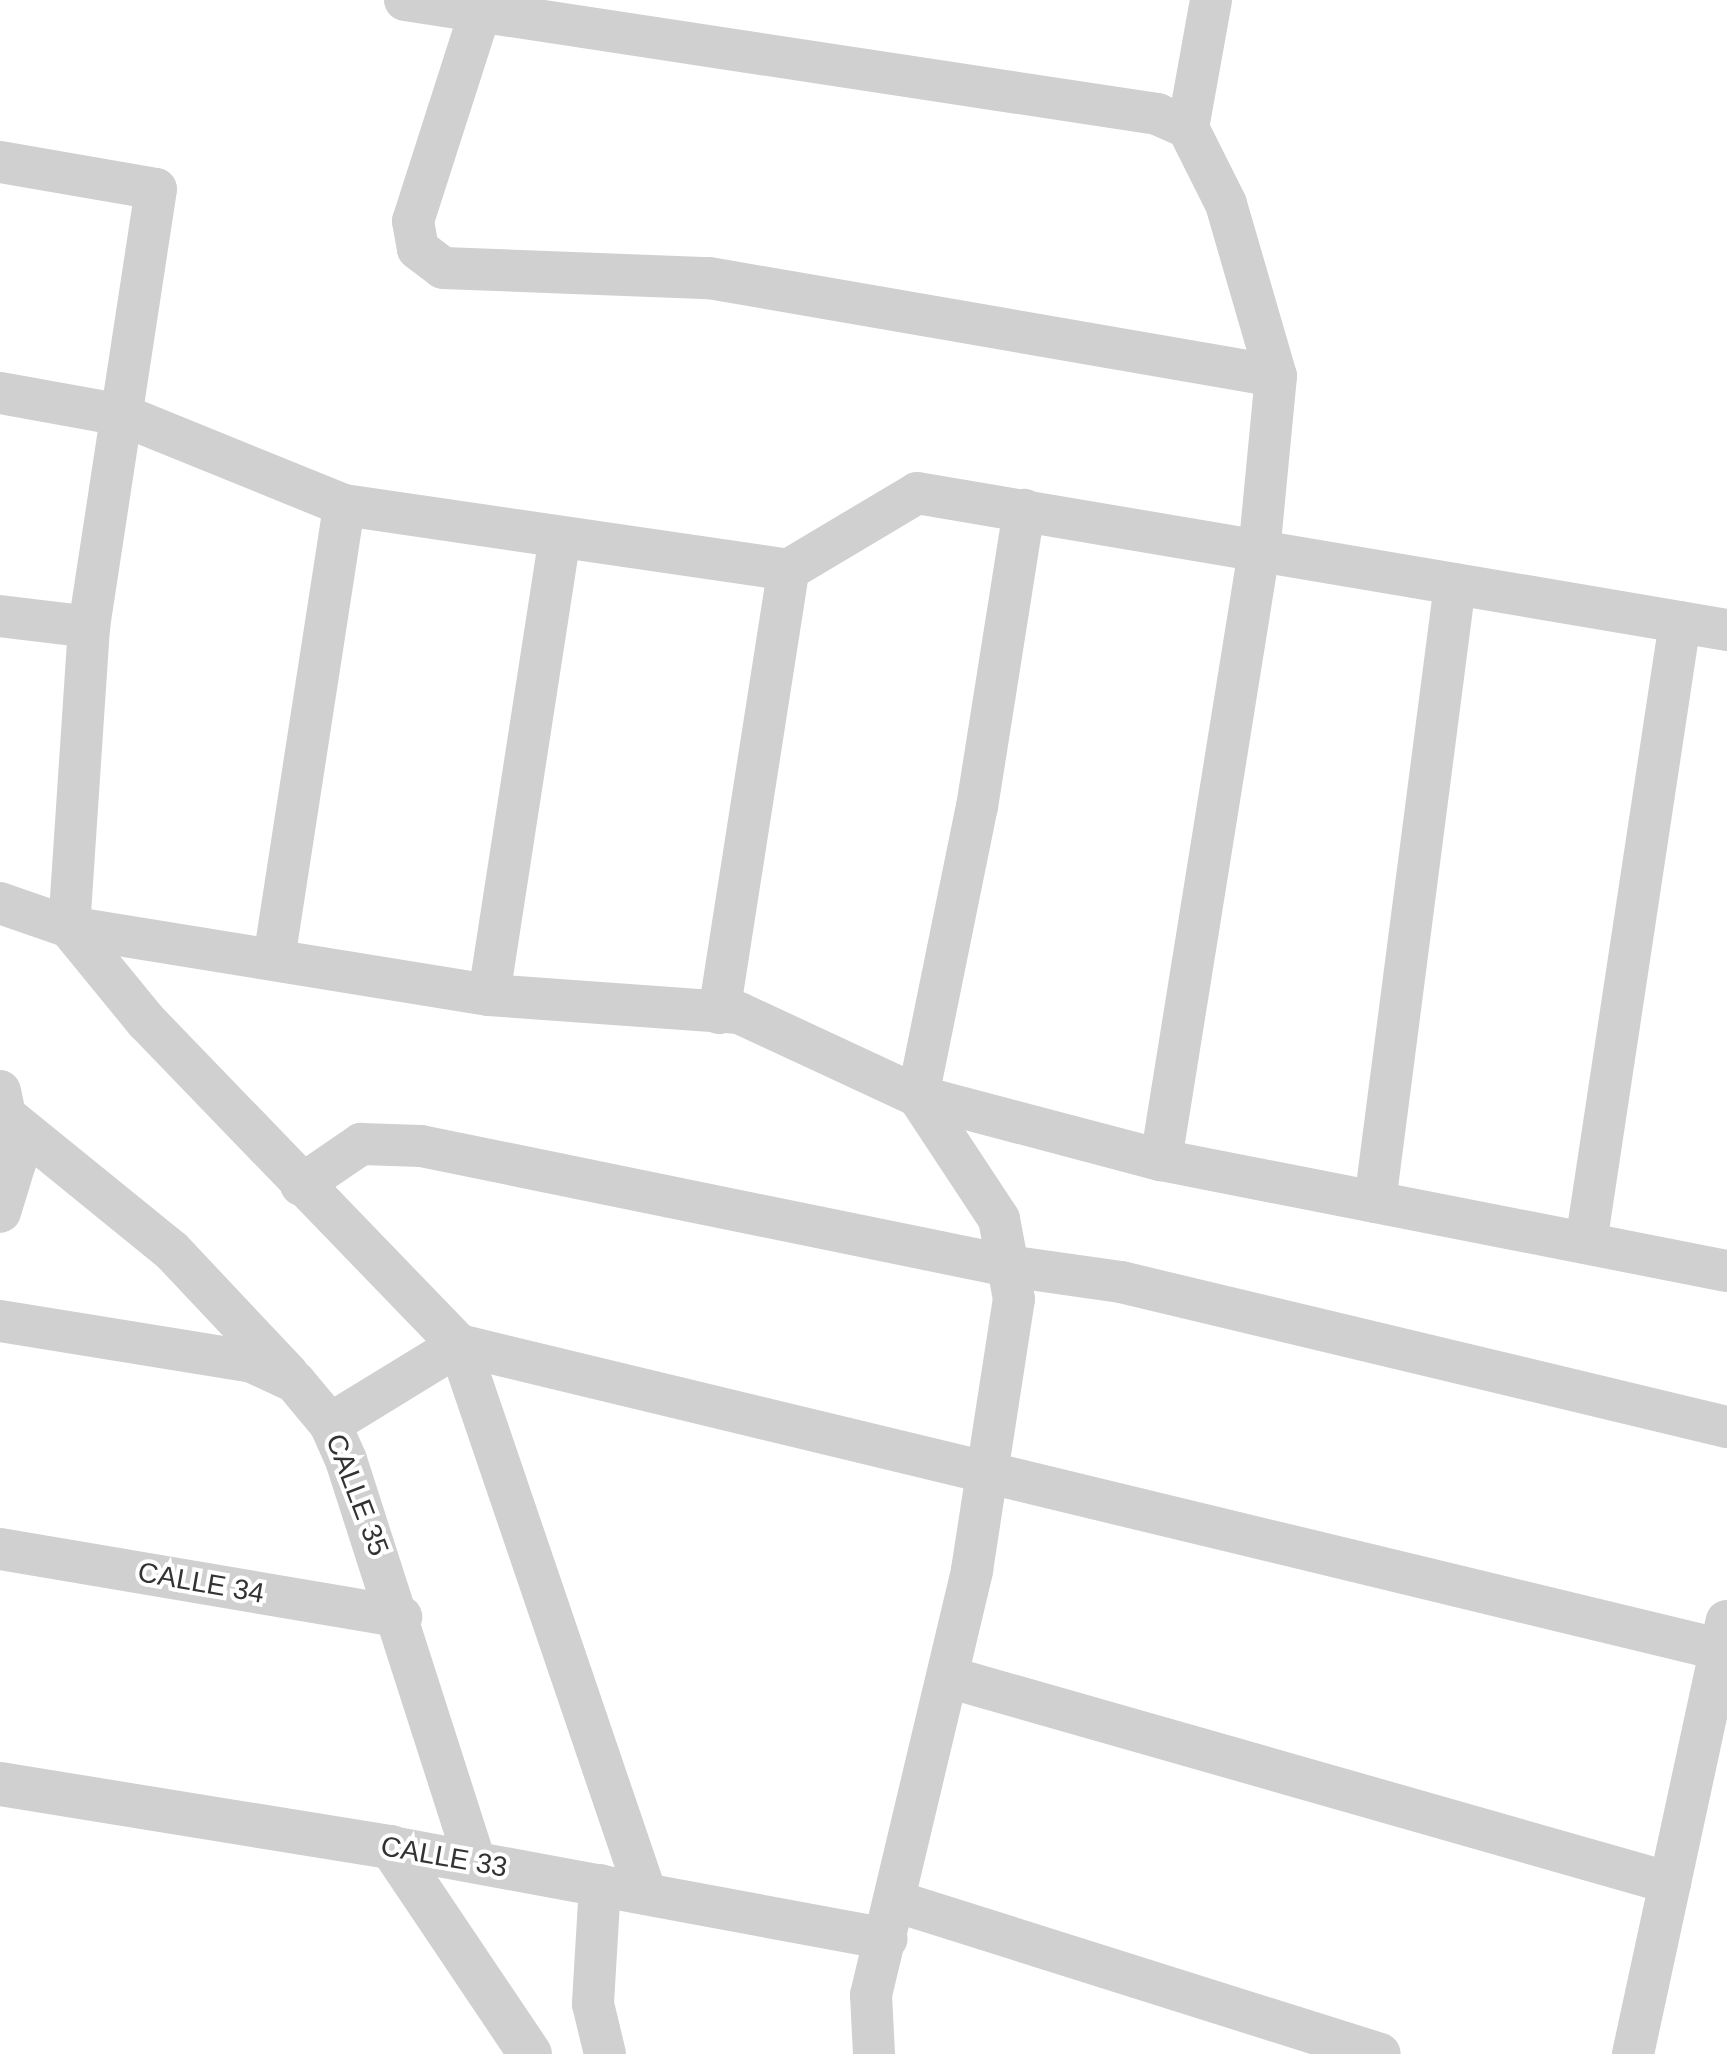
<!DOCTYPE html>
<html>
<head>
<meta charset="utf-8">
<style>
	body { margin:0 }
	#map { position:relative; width:1727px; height:2054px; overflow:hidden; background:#fff; font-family:Helvetica,sans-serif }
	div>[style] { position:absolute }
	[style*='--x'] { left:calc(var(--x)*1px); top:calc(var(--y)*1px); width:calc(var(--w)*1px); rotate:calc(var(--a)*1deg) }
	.minor>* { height:42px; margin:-21px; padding:0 21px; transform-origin:21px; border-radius:21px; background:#d0d0d0 }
	.tertiary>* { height:44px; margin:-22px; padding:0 22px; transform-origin:22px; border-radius:22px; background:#d0d0d0 }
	span { translate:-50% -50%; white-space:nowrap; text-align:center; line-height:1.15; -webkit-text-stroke:8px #fff; paint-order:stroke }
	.street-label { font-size:28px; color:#333 }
</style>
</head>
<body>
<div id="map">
	<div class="minor">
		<i style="--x:405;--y:0;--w:761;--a:8.62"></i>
		<i style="--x:1157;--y:114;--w:34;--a:24"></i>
		<i style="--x:1188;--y:128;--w:85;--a:63.4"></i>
		<i style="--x:1226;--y:204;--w:179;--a:73.8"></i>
		<i style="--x:1276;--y:376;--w:176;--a:95.5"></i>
		<i style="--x:1259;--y:551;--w:617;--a:99.14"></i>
		<i style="--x:484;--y:0;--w:232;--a:107.8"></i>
		<i style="--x:413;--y:221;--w:28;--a:80"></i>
		<i style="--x:418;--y:249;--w:31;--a:37"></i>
		<i style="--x:443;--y:268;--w:266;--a:2.2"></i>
		<i style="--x:709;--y:278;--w:575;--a:9.81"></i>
		<i style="--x:1188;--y:128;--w:130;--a:-79.8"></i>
		<i style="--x:0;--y:162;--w:158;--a:9.8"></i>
		<i style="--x:156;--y:189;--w:443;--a:98.7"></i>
		<i style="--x:89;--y:627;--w:301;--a:93.8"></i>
		<i style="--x:69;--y:927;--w:122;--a:50.7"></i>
		<i style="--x:146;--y:1021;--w:450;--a:46"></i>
		<i style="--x:459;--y:1345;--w:580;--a:71.19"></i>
		<i style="--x:0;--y:393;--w:124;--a:10.2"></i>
		<i style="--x:122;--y:415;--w:240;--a:22.1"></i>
		<i style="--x:344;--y:505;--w:449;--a:8.3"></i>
		<i style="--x:788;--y:570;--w:150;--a:-30.8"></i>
		<i style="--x:917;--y:493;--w:822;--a:9.6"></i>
		<i style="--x:0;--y:616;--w:90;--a:7"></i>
		<i style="--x:0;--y:903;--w:73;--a:19.2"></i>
		<i style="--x:69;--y:927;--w:425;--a:9.2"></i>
		<i style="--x:489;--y:995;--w:251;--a:4.1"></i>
		<i style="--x:739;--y:1013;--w:197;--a:24.9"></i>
		<i style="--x:918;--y:1096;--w:251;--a:14.8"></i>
		<i style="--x:1161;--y:1160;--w:577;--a:11.1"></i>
		<i style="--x:274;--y:959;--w:459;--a:-81.2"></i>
		<i style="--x:489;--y:995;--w:462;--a:-81.2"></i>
		<i style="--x:719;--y:1013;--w:448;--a:-81.1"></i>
		<i style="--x:0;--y:1091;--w:74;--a:78.2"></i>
		<i style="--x:15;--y:1163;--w:51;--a:107"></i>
		<i style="--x:12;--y:1121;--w:206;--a:39.1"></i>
		<i style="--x:172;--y:1251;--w:169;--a:46.7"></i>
		<i style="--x:301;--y:1185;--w:73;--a:-34.3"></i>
		<i style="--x:361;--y:1144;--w:60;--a:1.9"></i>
		<i style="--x:421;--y:1146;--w:599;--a:11.55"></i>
		<i style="--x:1008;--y:1266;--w:114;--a:8.1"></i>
		<i style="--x:1121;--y:1282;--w:623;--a:13.46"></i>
		<i style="--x:1375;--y:1202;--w:623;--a:-82.62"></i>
		<i style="--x:1586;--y:1243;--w:628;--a:-81.39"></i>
		<i style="--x:0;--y:1321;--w:255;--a:9.2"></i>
		<i style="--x:252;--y:1362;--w:47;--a:24.9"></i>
		<i style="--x:295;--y:1382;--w:55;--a:50.2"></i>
		<i style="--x:330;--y:1424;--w:39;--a:66"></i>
		<i style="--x:346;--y:1460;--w:422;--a:72.2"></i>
		<i style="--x:330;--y:1424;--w:151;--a:-31.5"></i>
		<i style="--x:459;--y:1345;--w:1304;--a:13.57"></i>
		<i style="--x:0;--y:1549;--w:407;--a:9.6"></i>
		<i style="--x:948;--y:1677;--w:751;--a:15.92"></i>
		<i style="--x:391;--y:1847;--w:504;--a:10.51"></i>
		<i style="--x:600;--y:1885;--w:119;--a:93.4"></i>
		<i style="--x:593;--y:2004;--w:51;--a:76.5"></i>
		<i style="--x:898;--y:1902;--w:505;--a:17.5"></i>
		<i style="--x:874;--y:2054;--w:59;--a:-92.9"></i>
		<i style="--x:871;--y:1995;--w:437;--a:-76.6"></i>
		<i style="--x:972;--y:1570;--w:274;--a:-81.2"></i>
		<i style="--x:1014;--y:1299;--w:81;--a:-100.6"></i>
		<i style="--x:999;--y:1219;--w:147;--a:-123.4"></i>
		<i style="--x:918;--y:1096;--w:295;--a:-78.5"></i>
		<i style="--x:977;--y:807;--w:301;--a:-81"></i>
		<i style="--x:1633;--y:2054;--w:443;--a:-77.8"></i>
	</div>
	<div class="tertiary">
		<i style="--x:0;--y:1784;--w:396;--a:9.2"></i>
		<i style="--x:391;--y:1847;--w:249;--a:56.1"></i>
	</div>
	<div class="street-label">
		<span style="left:357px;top:1495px;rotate:69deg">CALLE 35</span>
		<span style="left:201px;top:1583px;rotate:10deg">CALLE 34</span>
		<span style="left:444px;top:1857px;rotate:10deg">CALLE 33</span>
	</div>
</div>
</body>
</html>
